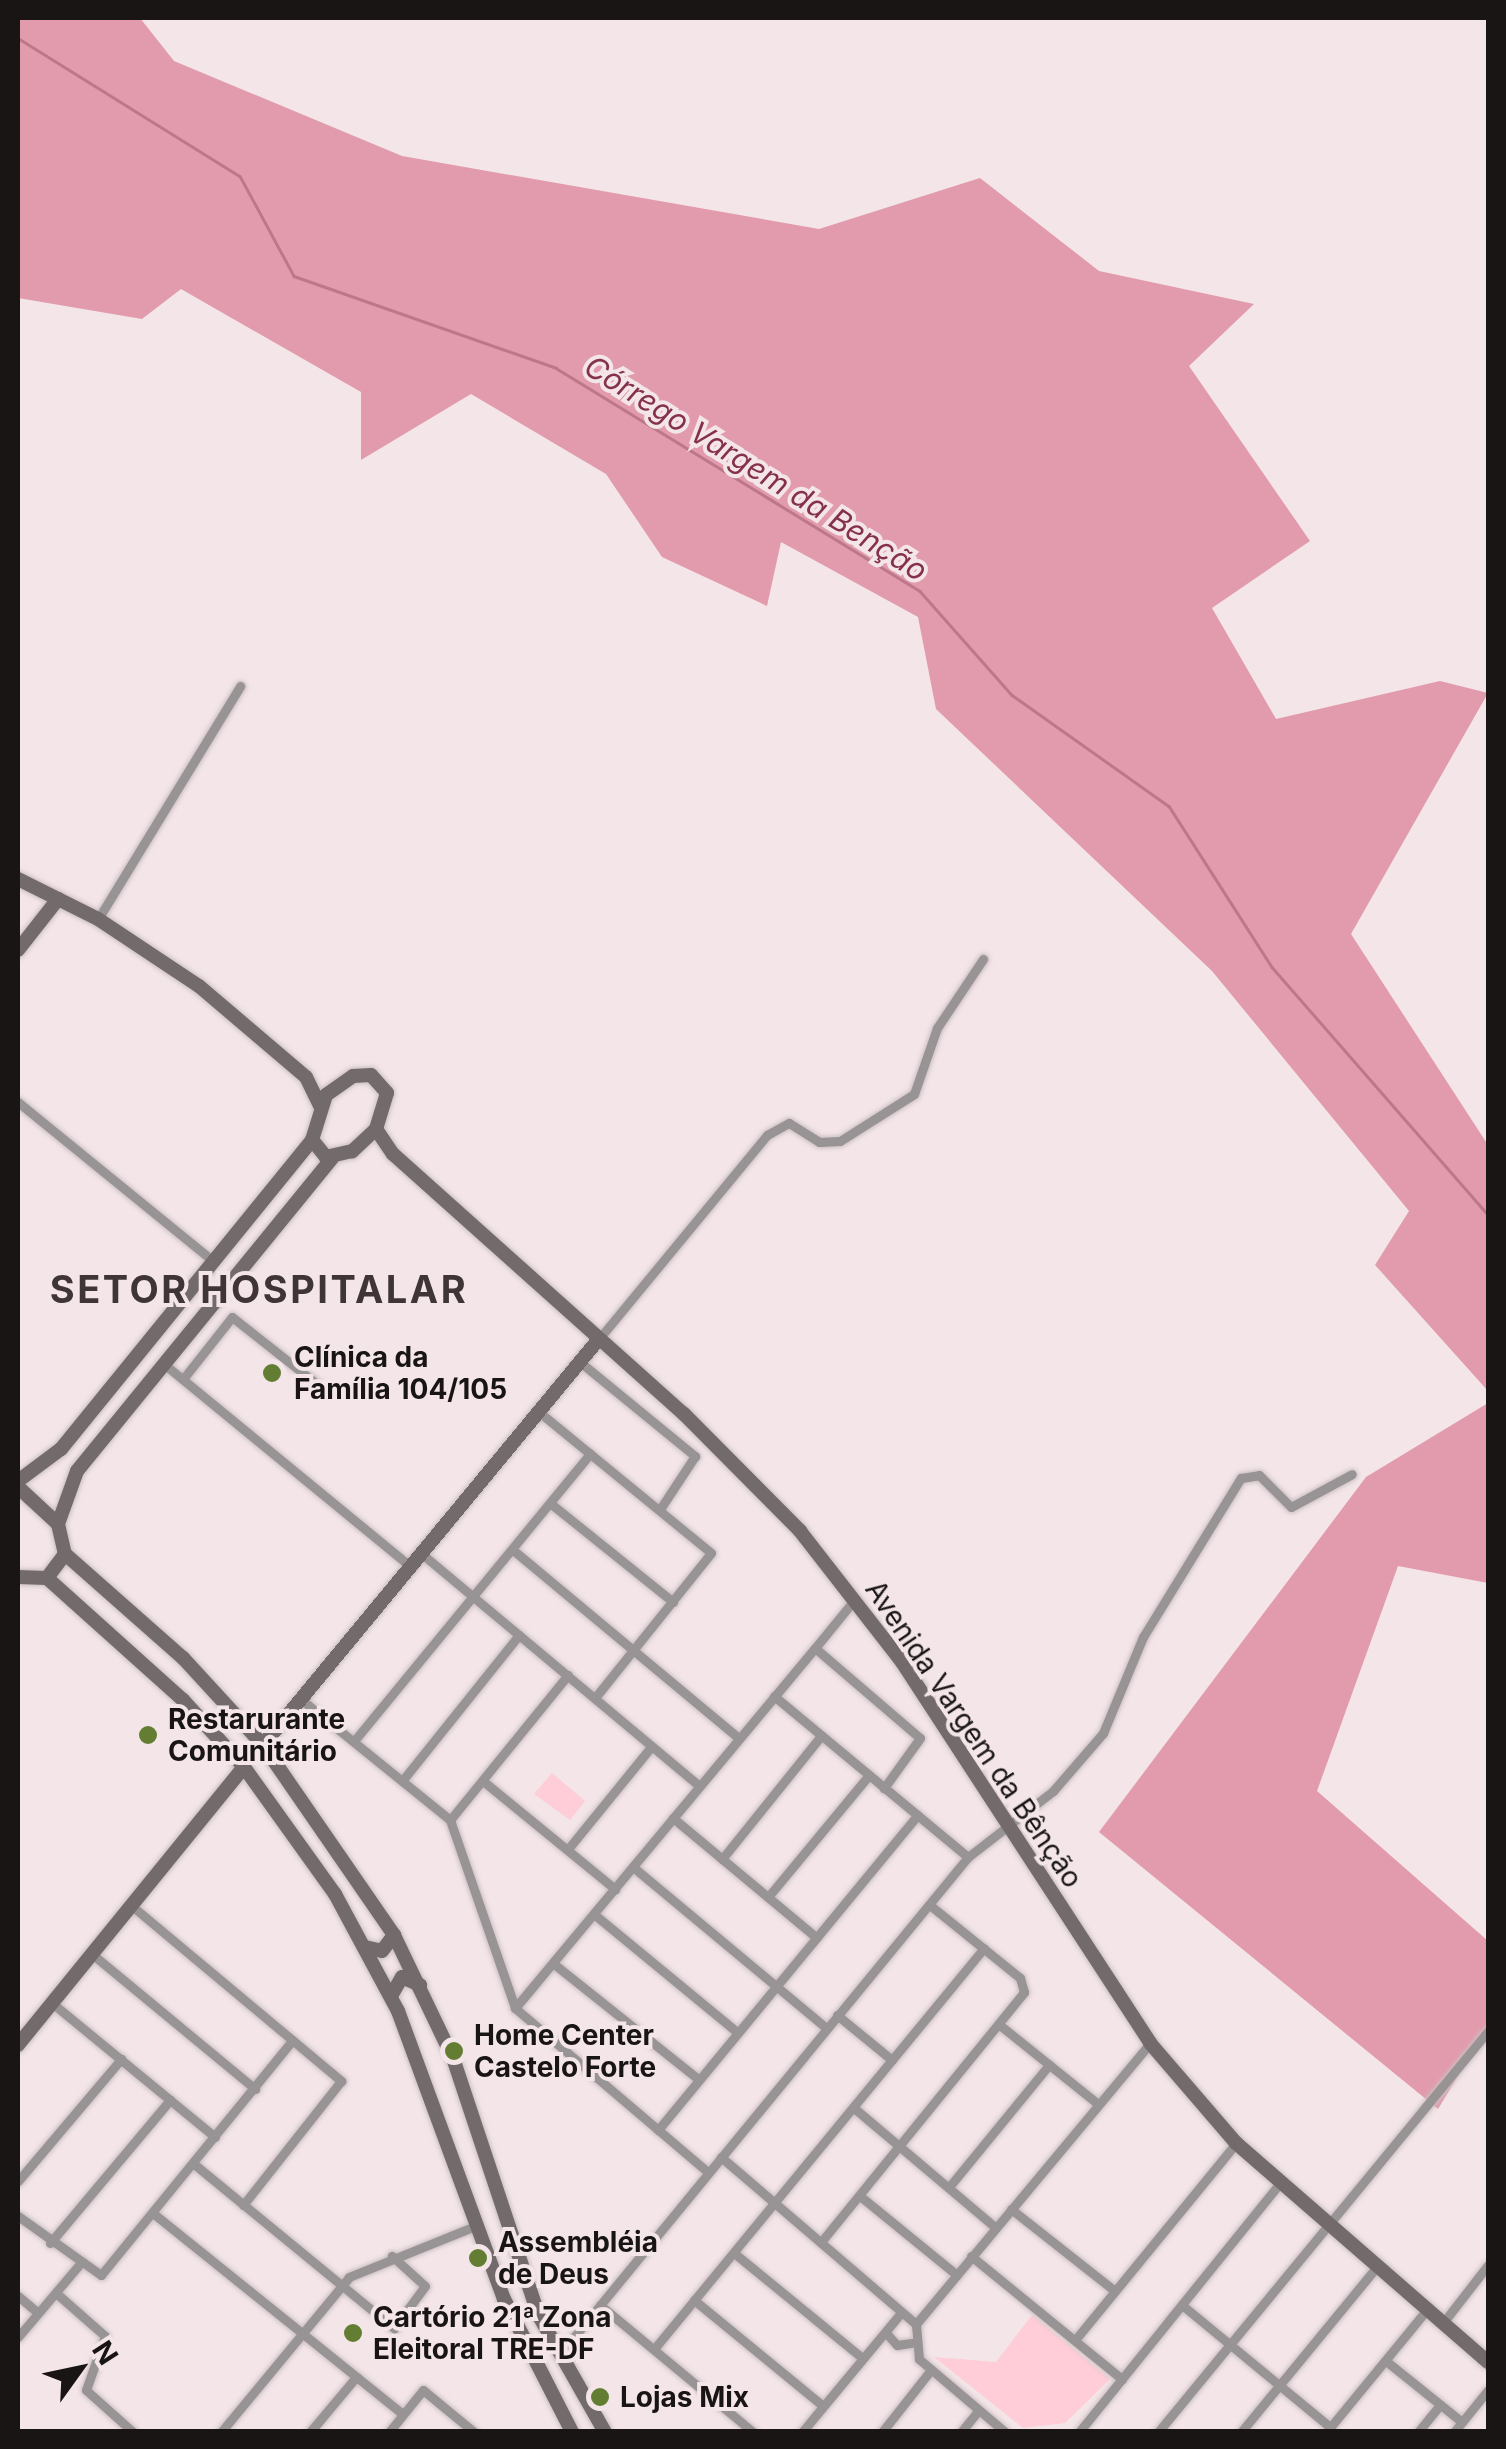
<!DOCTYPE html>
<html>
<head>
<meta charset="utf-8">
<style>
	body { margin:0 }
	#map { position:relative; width:1506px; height:2449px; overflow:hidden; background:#f3e5e8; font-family:Inter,sans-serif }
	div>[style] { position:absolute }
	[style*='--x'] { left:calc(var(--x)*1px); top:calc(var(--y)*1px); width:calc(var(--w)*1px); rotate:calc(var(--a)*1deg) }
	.green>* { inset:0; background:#fecdd7 }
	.forest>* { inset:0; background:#e29bac }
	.stream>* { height:2.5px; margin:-1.25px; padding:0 1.25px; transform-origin:1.25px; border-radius:1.25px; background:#bc7889 }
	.roads { filter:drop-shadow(0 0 2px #ccc0c2) drop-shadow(0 0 2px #ccc0c2) }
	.street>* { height:9px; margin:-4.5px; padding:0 4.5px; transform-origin:4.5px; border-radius:4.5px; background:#989394 }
	.secondary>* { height:14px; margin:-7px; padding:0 7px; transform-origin:7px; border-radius:7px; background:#726a6b }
	.dots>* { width:28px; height:28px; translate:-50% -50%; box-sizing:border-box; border:5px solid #f3e5e8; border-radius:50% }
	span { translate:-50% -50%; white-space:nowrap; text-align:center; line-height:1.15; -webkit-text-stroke:8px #f3e5e8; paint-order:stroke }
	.poi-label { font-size:28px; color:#191515; font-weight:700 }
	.left { translate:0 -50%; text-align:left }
	.street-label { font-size:28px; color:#191515 }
	.water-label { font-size:30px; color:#85314b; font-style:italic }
	.district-label { font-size:38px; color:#3f3436; font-weight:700; letter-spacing:2.5px }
	.frame { position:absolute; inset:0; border:20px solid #191515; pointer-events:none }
	.north { position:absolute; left:30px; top:2319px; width:100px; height:100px; -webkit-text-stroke:8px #f3e5e8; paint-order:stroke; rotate:57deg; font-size:28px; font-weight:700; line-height:40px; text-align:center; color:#191515 }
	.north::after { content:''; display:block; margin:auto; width:35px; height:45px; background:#191515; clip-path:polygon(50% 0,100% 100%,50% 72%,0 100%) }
</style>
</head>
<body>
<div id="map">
	<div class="green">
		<i style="clip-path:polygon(552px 1773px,585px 1801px,570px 1820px,534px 1794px)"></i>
		<i style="clip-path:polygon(1032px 2315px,1110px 2379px,1065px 2423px,1023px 2428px,934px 2357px,996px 2362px)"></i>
	</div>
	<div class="forest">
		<i style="clip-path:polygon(18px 18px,140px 18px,174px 61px,402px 156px,819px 229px,980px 178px,1099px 271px,1254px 304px,1189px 366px,1310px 541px,1212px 608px,1276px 719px,1440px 681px,1488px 693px,1351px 934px,1488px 1145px,1488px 1391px,1375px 1265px,1409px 1211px,1212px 971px,936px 709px,918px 617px,781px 542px,767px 606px,662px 557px,606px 474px,471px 394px,361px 460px,361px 392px,181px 289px,142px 319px,18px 298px)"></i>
		<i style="clip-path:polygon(1488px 1403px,1488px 1583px,1398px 1566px,1317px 1791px,1488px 1941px,1488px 2026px,1438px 2109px,1099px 1832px,1366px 1477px)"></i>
	</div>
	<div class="stream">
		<i style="--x:18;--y:38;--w:261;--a:31.9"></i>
		<i style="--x:240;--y:176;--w:114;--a:61.6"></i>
		<i style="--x:294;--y:276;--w:278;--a:19.3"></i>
		<i style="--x:556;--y:368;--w:427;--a:31.5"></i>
		<i style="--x:920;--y:591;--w:139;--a:48.5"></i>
		<i style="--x:1012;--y:695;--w:192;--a:35.3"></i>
		<i style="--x:1169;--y:806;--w:191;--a:57.4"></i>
		<i style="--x:1272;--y:967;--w:329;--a:48.9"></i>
	</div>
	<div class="roads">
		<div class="street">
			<i style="--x:98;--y:919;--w:273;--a:-58.6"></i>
			<i style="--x:18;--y:1102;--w:250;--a:39.2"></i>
			<i style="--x:598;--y:1340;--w:266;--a:-50.5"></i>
			<i style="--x:767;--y:1135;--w:25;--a:-29"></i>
			<i style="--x:789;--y:1123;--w:36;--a:32"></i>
			<i style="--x:819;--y:1142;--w:21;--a:-3"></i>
			<i style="--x:840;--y:1141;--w:88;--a:-32.4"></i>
			<i style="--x:914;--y:1094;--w:70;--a:-70.8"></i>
			<i style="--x:937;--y:1028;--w:83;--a:-56.3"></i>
			<i style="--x:580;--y:1362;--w:149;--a:39.3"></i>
			<i style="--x:695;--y:1456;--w:64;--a:123.4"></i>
			<i style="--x:164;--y:1364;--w:321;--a:39.4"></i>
			<i style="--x:183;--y:1379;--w:79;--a:-51.7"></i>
			<i style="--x:232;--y:1317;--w:121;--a:38.3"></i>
			<i style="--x:539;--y:1412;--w:222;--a:39.3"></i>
			<i style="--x:711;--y:1553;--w:186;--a:128.7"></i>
			<i style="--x:550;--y:1503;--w:158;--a:38.8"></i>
			<i style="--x:513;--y:1550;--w:294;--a:39.8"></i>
			<i style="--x:422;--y:1554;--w:361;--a:39.9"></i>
			<i style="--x:855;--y:1599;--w:63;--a:129.2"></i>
			<i style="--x:815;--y:1648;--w:138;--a:40.6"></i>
			<i style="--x:920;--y:1738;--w:62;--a:125.8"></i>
			<i style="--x:774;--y:1696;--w:252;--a:39.7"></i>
			<i style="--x:302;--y:1700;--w:191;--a:39"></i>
			<i style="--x:450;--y:1820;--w:199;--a:70.9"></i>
			<i style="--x:515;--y:2008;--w:253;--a:40.4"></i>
			<i style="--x:354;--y:1741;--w:372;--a:-50.6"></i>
			<i style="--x:402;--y:1781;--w:187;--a:-51.3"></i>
			<i style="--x:483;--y:1781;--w:171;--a:39.3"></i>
			<i style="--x:673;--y:1818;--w:187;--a:39.8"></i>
			<i style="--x:450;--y:1820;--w:187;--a:-50.9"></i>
			<i style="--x:568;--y:1849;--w:132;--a:-50.9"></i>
			<i style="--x:722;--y:1859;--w:158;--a:-51.2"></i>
			<i style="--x:633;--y:1867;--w:251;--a:39.8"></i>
			<i style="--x:768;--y:1897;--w:158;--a:-50.4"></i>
			<i style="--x:132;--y:1906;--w:273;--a:39.9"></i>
			<i style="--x:341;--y:2081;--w:158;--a:128.3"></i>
			<i style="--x:595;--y:1915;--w:184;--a:39.5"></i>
			<i style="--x:92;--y:1954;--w:212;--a:39.6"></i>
			<i style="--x:554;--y:1964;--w:184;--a:38.6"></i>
			<i style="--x:52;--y:2003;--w:211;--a:39.4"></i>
			<i style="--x:515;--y:2008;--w:469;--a:-50.2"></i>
			<i style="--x:837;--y:2015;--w:71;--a:39.3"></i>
			<i style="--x:1001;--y:2026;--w:124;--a:38.8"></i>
			<i style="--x:854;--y:2108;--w:185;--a:40.2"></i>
			<i style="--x:658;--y:2130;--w:408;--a:-50.5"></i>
			<i style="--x:721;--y:2157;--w:257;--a:40.6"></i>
			<i style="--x:194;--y:2164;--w:259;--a:39.4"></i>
			<i style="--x:394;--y:2328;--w:52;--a:-53.6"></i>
			<i style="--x:425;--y:2286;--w:45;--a:-137.7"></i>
			<i style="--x:18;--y:2181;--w:160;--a:-49.8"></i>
			<i style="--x:949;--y:2187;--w:158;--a:-50.7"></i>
			<i style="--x:860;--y:2196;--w:125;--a:39.2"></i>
			<i style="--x:1011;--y:2209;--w:132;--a:38.3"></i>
			<i style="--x:154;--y:2214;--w:319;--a:38.8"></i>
			<i style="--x:18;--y:2216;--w:102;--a:35.4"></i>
			<i style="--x:101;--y:2275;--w:303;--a:-50.8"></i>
			<i style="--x:821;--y:2242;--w:322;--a:-50.9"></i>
			<i style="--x:1024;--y:1992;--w:15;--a:-106"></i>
			<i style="--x:1020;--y:1978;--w:116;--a:-141"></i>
			<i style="--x:50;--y:2243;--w:187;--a:-50"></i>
			<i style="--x:734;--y:2253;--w:164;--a:39.3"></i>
			<i style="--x:971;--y:2256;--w:195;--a:39.2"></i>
			<i style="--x:56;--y:2293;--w:65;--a:41.3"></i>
			<i style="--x:105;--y:2336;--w:57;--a:109.4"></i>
			<i style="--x:86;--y:2390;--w:63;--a:41.8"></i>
			<i style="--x:18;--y:2296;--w:26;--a:40"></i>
			<i style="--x:694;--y:2300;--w:167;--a:39.4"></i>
			<i style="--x:600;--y:2305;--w:199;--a:39.7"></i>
			<i style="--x:1182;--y:2305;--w:192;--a:39.5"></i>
			<i style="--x:1446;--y:2319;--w:68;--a:-52.1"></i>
			<i style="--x:887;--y:2334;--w:15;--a:48"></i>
			<i style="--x:897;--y:2345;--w:15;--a:-8"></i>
			<i style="--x:18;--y:2337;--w:93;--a:-49.8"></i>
			<i style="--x:1075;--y:2340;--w:254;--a:-50.7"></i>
			<i style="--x:654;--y:2349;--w:519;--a:-50.55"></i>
			<i style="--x:560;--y:2354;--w:643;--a:-50.62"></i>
			<i style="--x:968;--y:1857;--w:108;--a:-37.8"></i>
			<i style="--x:1053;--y:1791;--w:77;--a:-49.2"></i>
			<i style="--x:1103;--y:1733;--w:104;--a:-67.4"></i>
			<i style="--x:1143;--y:1637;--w:187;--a:-58.4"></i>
			<i style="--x:1241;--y:1478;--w:18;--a:-9"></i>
			<i style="--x:1259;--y:1475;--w:45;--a:45"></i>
			<i style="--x:1291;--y:1507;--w:69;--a:-28.4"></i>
			<i style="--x:1386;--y:2361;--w:97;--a:38.8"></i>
			<i style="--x:1328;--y:2430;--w:159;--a:-50.6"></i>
			<i style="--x:221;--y:2432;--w:201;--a:-50.4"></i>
			<i style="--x:349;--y:2277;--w:136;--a:-22"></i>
			<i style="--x:310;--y:2432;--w:72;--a:-50.1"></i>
			<i style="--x:389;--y:2432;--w:54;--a:-51"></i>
			<i style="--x:423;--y:2390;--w:66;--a:39.5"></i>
			<i style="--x:802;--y:2432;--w:152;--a:-50.3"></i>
			<i style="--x:882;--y:2432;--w:78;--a:-51.8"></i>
			<i style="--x:961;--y:2432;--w:28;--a:-51"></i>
			<i style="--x:1005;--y:2432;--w:113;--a:-139.7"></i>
			<i style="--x:919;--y:2359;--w:35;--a:-95"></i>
			<i style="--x:916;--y:2324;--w:366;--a:-50.2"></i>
			<i style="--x:1079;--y:2432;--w:320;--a:-51.1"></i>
			<i style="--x:1158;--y:2432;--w:519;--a:-50.55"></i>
			<i style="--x:1241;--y:2432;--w:217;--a:-50.6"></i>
			<i style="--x:1418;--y:2432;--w:35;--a:-51"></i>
			<i style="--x:1454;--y:2432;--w:54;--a:-51"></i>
		</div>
		<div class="secondary">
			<i style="--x:18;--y:879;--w:89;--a:26.6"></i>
			<i style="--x:98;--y:919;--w:121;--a:33.6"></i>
			<i style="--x:199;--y:986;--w:140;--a:40.4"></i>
			<i style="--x:306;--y:1077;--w:32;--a:64"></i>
			<i style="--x:18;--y:950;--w:65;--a:-51.9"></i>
			<i style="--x:371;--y:1075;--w:24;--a:48"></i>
			<i style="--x:387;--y:1093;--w:38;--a:107"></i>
			<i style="--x:376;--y:1129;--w:33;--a:137"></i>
			<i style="--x:352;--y:1151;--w:27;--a:167"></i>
			<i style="--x:326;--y:1157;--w:22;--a:-129"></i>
			<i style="--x:312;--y:1140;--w:47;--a:-72.7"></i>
			<i style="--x:326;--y:1095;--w:33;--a:-35"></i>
			<i style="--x:353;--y:1076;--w:18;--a:-3"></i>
			<i style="--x:376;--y:1129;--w:30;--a:56"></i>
			<i style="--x:393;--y:1154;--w:390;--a:41.8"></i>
			<i style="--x:684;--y:1414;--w:165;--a:45.2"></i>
			<i style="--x:800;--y:1531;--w:166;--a:52.1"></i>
			<i style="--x:902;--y:1662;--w:455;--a:56.9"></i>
			<i style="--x:1150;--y:2043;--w:132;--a:49.3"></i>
			<i style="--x:1236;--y:2143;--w:334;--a:41"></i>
			<i style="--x:18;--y:1481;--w:54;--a:-36.7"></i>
			<i style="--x:61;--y:1449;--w:398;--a:-50.9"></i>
			<i style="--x:18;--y:1487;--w:54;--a:42.8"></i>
			<i style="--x:58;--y:1524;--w:31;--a:77"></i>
			<i style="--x:65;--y:1554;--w:30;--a:127"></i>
			<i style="--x:47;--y:1578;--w:29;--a:-178"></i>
			<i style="--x:58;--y:1524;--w:56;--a:-70.3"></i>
			<i style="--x:77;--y:1471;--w:404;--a:-50.8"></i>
			<i style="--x:65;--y:1554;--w:157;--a:41.4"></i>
			<i style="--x:183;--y:1658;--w:118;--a:47.4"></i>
			<i style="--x:263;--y:1745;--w:231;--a:55.4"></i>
			<i style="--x:394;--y:1935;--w:136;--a:64.4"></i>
			<i style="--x:453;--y:2058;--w:272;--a:71.6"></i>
			<i style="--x:539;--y:2316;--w:133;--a:60.4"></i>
			<i style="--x:47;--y:1578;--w:183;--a:41.9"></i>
			<i style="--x:183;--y:1700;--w:91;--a:47.7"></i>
			<i style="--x:244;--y:1767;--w:156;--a:54.4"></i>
			<i style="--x:335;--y:1894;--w:133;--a:61.7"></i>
			<i style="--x:398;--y:2011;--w:307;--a:69.8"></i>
			<i style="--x:504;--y:2299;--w:149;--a:62.9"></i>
			<i style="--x:263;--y:1745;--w:526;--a:-50.4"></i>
			<i style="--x:365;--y:1947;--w:17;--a:13"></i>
			<i style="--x:382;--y:1951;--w:20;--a:-53"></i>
			<i style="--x:391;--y:1996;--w:22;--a:-60"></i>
			<i style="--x:402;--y:1977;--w:20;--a:24"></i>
			<i style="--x:18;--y:2045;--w:358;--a:-50.9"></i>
		</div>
	</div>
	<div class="dots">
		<i style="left:272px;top:1373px;background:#637e32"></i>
		<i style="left:148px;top:1735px;background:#637e32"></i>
		<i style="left:454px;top:2051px;background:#637e32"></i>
		<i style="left:478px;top:2258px;background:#637e32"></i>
		<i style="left:353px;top:2333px;background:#637e32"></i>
		<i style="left:600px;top:2397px;background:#637e32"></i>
	</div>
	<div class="poi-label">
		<span class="left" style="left:294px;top:1373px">Clínica da<br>Família 104/105</span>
		<span class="left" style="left:168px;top:1735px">Restarurante<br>Comunitário</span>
		<span class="left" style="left:474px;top:2051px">Home Center<br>Castelo Forte</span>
		<span class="left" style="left:498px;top:2258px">Assembléia<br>de Deus</span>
		<span class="left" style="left:373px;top:2333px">Cartório 21ª Zona<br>Eleitoral TRE-DF</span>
		<span class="left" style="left:620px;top:2397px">Lojas Mix</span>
	</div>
	<div class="street-label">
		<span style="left:974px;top:1734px;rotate:56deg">Avenida Vargem da Bênção</span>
	</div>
	<div class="water-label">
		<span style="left:756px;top:468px;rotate:32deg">Córrego Vargem da Benção</span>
	</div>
	<div class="district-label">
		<span style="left:259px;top:1290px">SETOR HOSPITALAR</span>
	</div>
	<div class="frame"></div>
	<div class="north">N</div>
</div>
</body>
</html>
